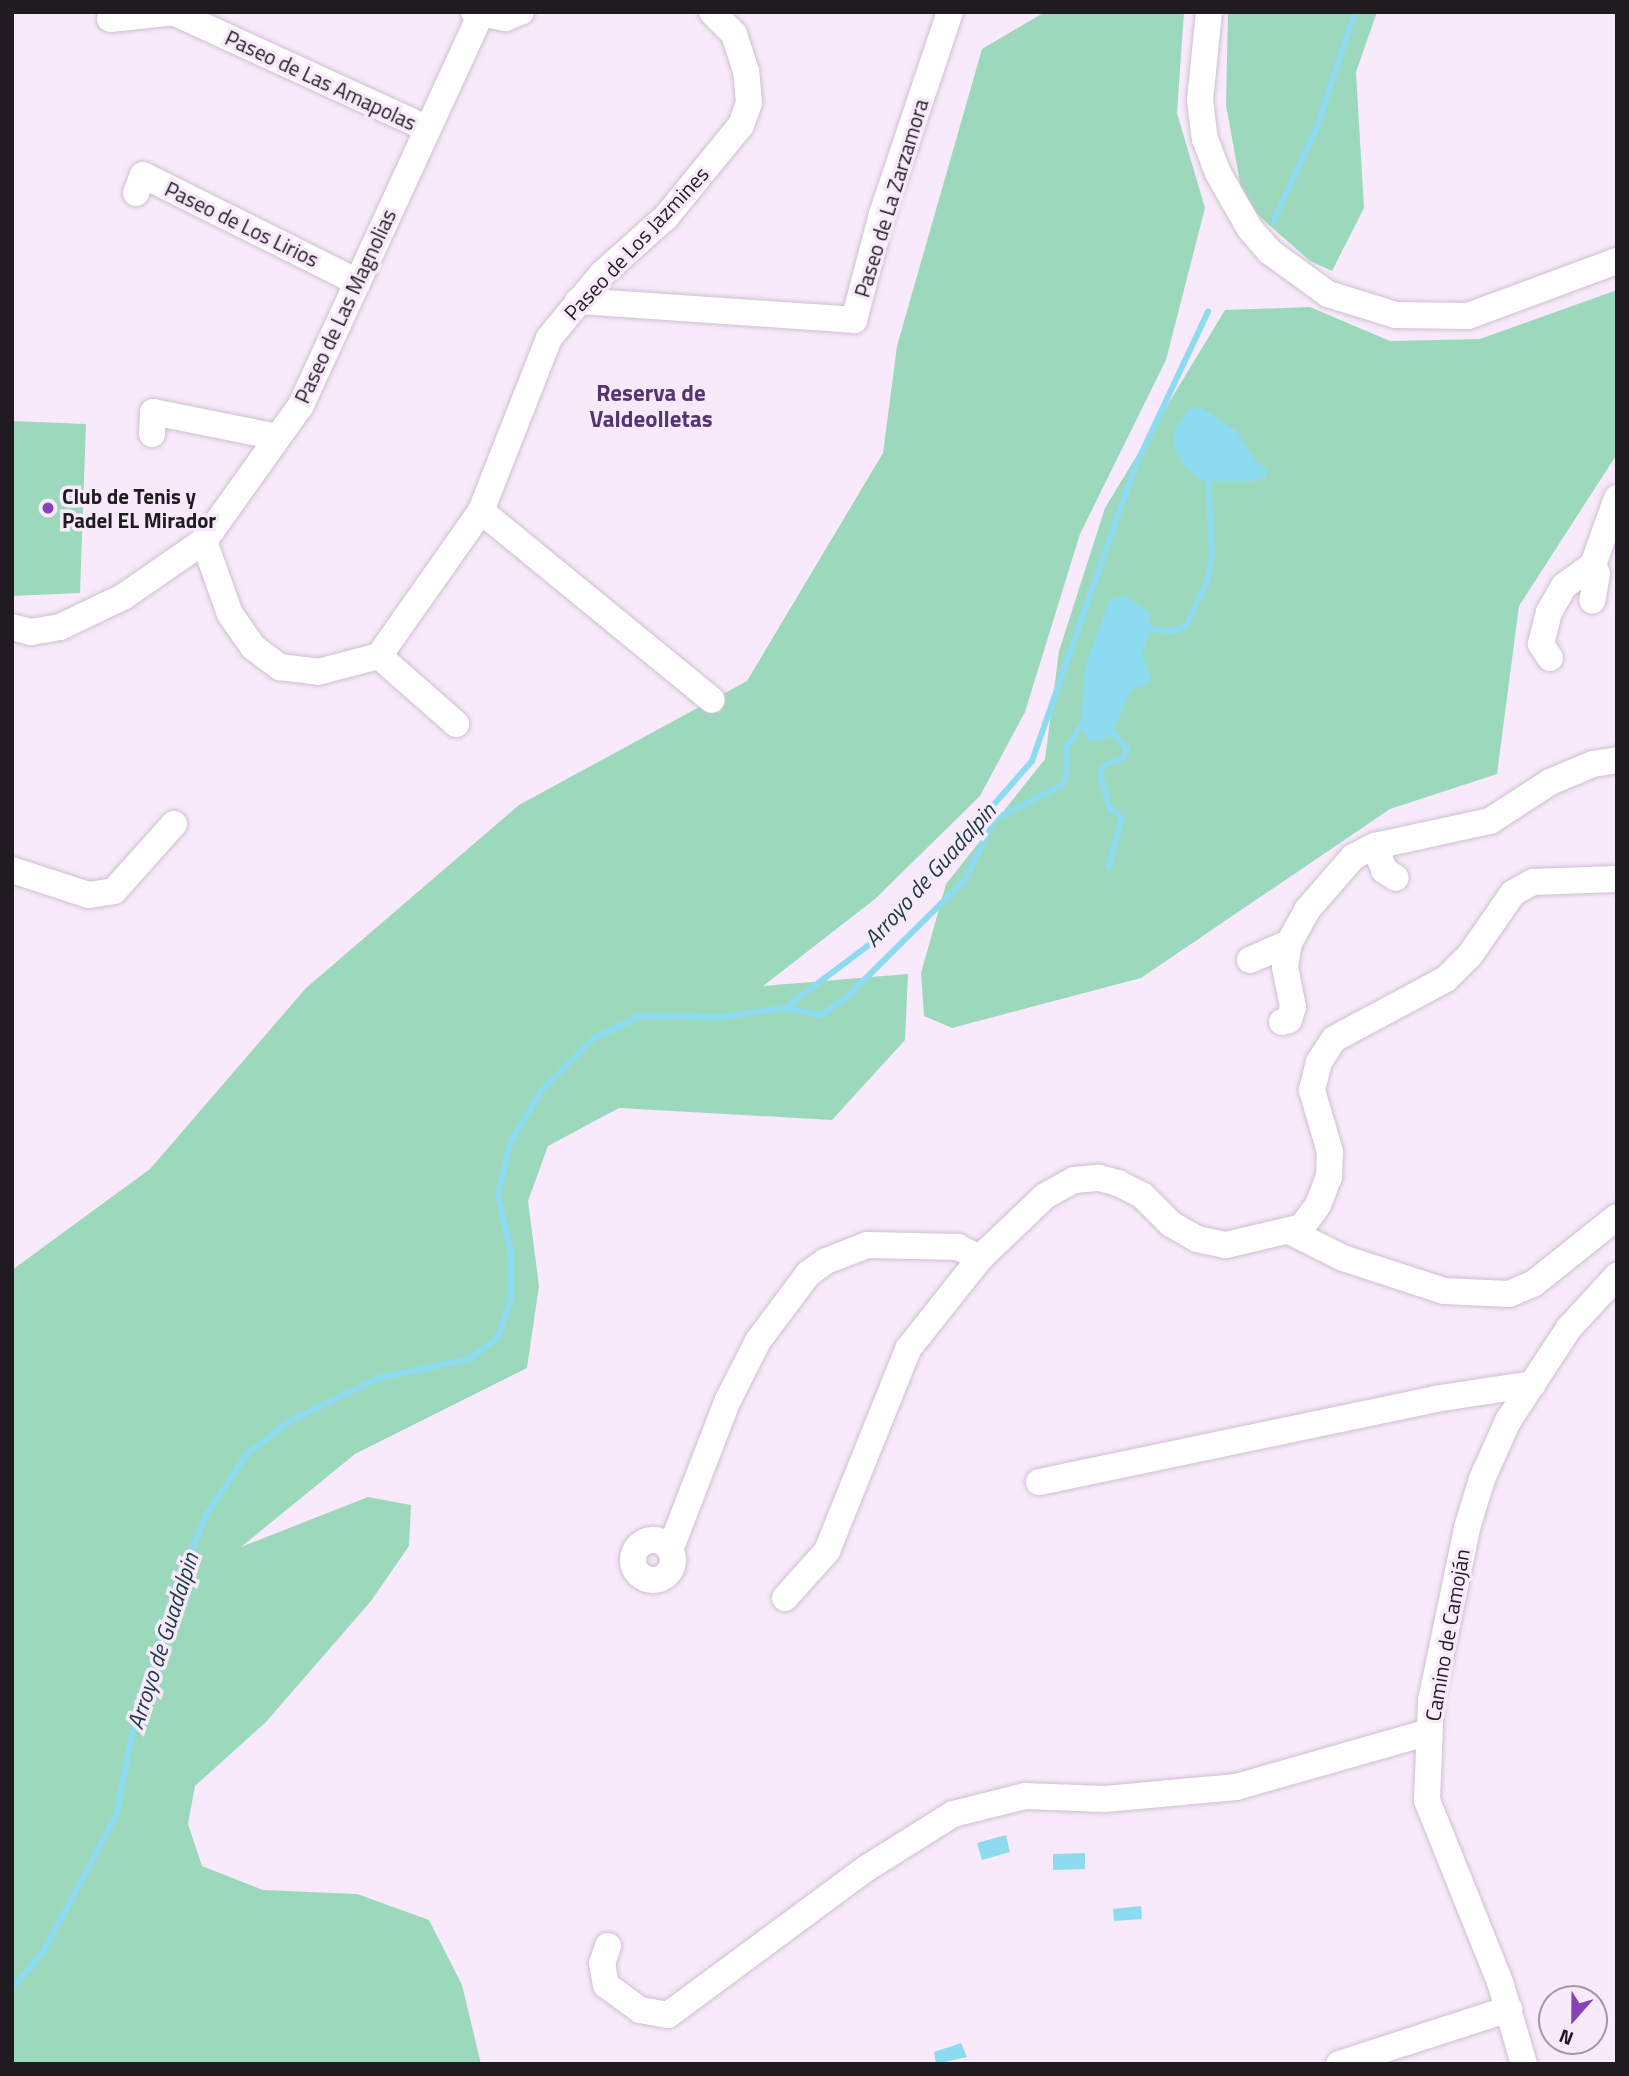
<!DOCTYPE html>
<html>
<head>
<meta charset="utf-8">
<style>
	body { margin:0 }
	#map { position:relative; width:1629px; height:2076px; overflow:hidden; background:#f8eafa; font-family:"Titillium Web",sans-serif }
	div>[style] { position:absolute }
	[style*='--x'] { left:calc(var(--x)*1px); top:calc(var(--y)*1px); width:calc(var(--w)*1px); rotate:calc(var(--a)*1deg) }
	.green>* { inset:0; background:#9cd9bc }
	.water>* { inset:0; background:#8ddbf1 }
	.stream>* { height:6px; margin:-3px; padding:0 3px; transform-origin:3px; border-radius:3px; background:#8ddbf1 }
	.roads { filter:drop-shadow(0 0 2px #cdc0cf) drop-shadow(0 0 2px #cdc0cf) }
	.minor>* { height:26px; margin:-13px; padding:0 13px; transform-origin:13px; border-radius:13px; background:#fff }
	.minor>.ring { margin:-13px; padding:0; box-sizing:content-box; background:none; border:26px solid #fff; border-radius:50% }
	.dots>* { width:19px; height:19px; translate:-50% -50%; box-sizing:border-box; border:4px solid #f8eafa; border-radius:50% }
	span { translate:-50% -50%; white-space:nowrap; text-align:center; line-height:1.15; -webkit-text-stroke:7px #f8eafa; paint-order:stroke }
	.street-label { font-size:21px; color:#201b21 }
	.poi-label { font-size:21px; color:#201b21; font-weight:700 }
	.left { translate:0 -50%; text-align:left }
	.neighbourhood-label { font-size:23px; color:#56356f; font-weight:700 }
	.water-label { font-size:23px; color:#183d46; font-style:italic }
	.frame { position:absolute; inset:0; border:14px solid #201b21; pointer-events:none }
	.north { position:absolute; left:1538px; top:1985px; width:70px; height:70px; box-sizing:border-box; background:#f8eafa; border:2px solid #a297a3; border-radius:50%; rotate:201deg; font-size:19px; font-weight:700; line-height:28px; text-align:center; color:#201b21 }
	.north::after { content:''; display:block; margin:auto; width:24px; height:32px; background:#8642b6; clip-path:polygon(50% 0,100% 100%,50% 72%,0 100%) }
</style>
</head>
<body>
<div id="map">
	<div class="green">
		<i style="clip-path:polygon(1045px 12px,1184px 12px,1177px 113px,1205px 208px,1166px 360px,1080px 534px,1025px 712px,980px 796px,875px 899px,763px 986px,908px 974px,905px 1040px,832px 1120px,619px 1108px,548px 1146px,528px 1201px,539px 1286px,527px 1368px,355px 1454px,241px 1547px,368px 1497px,411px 1505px,409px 1546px,371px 1601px,266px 1722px,195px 1786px,188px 1824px,202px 1866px,263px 1890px,357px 1894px,429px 1920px,462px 1985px,481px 2064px,12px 2064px,12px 1270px,150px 1169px,306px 988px,519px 805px,747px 681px,883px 453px,897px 346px,982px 49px)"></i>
		<i style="clip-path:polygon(1228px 12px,1377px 12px,1356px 72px,1364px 208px,1332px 271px,1310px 261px,1260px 217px,1241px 188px,1226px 105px)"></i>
		<i style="clip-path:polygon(1617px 290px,1617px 454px,1519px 606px,1497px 774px,1390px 809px,1141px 978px,952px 1028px,924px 1016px,921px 973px,946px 884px,1045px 759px,1059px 651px,1105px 508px,1225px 310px,1310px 307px,1390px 341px,1480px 339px)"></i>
		<i style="clip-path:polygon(12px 421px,86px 424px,80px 593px,12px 596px)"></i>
	</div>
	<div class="water">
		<i style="clip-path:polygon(1202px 408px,1236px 431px,1256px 461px,1267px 470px,1266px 477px,1254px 481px,1203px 481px,1184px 466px,1173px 446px,1175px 429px,1189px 409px)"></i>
		<i style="clip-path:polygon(1124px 595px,1149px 612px,1151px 629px,1142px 653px,1151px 678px,1149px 683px,1131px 690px,1110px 737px,1097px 742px,1087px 738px,1081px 725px,1085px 667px,1109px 601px)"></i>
		<i style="clip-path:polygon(1006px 1835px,1010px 1852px,982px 1860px,977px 1843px)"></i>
		<i style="clip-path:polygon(1085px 1853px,1085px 1869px,1053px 1870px,1053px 1854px)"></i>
		<i style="clip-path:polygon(1141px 1906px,1142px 1919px,1114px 1921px,1113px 1909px)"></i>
		<i style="clip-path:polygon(961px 2043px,967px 2057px,936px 2064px,934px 2052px)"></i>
	</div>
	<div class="stream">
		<i style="--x:1273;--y:222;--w:105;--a:-65.1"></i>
		<i style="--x:1317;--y:127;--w:121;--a:-71.7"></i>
		<i style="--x:1145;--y:629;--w:29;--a:4"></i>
		<i style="--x:1174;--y:631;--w:13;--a:-23"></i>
		<i style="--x:1186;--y:626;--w:52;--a:-64.9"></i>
		<i style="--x:1208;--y:579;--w:26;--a:-81"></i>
		<i style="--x:1212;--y:553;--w:79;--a:-92.9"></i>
		<i style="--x:1107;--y:727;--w:30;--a:48"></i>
		<i style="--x:1127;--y:749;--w:10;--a:114"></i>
		<i style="--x:1123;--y:758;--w:19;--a:159"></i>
		<i style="--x:1105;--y:765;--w:9;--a:122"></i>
		<i style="--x:1100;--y:773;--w:35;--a:75"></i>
		<i style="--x:1109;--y:807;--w:17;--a:40"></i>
		<i style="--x:1122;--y:818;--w:50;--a:105.2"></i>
		<i style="--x:785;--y:1008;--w:37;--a:11"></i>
		<i style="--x:821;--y:1015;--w:33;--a:-35"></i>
		<i style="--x:848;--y:996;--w:163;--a:-44.8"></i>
		<i style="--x:964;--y:881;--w:69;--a:-63.4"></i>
		<i style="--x:995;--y:819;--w:74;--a:-26.6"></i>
		<i style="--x:1061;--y:786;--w:10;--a:-61"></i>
		<i style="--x:1066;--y:777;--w:30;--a:-88"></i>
		<i style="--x:1067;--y:747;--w:30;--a:-56"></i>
		<i style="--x:12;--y:1988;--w:45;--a:-48.6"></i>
		<i style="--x:42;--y:1954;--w:157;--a:-61.8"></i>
		<i style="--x:116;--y:1816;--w:77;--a:-78.8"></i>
		<i style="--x:131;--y:1740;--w:163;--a:-73.6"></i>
		<i style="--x:177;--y:1584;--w:77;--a:-67.1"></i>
		<i style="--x:207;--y:1513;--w:71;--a:-55.9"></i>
		<i style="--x:247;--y:1454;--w:54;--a:-37.5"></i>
		<i style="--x:290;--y:1421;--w:99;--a:-25.8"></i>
		<i style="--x:379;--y:1378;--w:93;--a:-11.8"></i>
		<i style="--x:470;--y:1359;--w:36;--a:-38"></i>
		<i style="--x:498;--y:1337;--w:40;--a:-71.1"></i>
		<i style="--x:511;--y:1299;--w:50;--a:-91.1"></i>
		<i style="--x:510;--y:1249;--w:56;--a:-102.3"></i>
		<i style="--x:498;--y:1194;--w:52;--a:-76.8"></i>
		<i style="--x:510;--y:1143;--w:62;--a:-58.9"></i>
		<i style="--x:542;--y:1090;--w:74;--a:-45"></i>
		<i style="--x:594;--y:1038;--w:52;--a:-25.1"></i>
		<i style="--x:641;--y:1016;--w:82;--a:0.7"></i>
		<i style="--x:723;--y:1017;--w:63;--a:-8.3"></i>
		<i style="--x:785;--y:1008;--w:110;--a:-36.9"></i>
		<i style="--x:873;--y:942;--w:241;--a:-48.7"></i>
		<i style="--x:1032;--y:761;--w:309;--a:-70.7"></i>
		<i style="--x:1134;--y:469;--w:174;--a:-64.8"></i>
	</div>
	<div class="roads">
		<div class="minor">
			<i style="--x:474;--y:12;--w:32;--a:11"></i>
			<i style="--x:505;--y:18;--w:17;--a:-21"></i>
			<i style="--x:1209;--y:12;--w:88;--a:95.8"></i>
			<i style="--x:1200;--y:100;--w:39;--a:83"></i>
			<i style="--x:1205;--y:139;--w:36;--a:69"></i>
			<i style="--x:1218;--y:173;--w:64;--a:60.3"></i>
			<i style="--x:1250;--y:229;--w:30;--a:49"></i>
			<i style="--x:1270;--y:252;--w:72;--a:35.9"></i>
			<i style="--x:1328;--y:294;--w:71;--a:17.2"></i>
			<i style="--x:1396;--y:315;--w:72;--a:0.8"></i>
			<i style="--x:1468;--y:316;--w:159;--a:-20.3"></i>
			<i style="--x:175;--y:13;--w:278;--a:24.6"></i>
			<i style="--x:110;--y:19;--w:66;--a:-6.1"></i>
			<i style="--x:136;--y:193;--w:19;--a:-69"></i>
			<i style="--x:143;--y:175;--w:240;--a:26.5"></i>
			<i style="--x:578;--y:301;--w:277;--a:3.9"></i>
			<i style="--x:854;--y:320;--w:110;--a:-75.2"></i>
			<i style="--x:882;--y:214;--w:213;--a:-71.4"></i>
			<i style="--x:152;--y:434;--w:22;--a:-87"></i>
			<i style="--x:153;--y:412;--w:127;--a:11.3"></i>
			<i style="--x:481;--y:511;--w:298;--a:39.3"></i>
			<i style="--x:204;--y:541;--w:77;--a:70.4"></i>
			<i style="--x:230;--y:614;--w:40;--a:55.1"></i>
			<i style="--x:253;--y:647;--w:34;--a:37"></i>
			<i style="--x:280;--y:667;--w:38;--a:7"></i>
			<i style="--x:318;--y:672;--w:63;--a:-14.7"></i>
			<i style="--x:379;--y:656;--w:177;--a:-54.9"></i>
			<i style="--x:481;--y:511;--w:186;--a:-68.5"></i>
			<i style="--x:549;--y:338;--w:83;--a:-50.4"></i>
			<i style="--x:602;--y:274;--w:86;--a:-41.7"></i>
			<i style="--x:666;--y:217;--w:119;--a:-50.8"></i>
			<i style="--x:741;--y:125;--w:23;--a:-70"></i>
			<i style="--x:749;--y:103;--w:32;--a:-95"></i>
			<i style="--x:746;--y:71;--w:39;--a:-108"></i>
			<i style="--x:734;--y:34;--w:31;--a:-135"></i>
			<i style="--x:1593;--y:565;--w:71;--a:-70.3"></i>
			<i style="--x:12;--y:627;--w:20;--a:15"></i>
			<i style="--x:31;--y:632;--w:29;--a:-10"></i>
			<i style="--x:60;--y:627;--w:70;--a:-25.5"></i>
			<i style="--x:123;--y:597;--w:98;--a:-34.7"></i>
			<i style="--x:204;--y:541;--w:167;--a:-54.5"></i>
			<i style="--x:301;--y:405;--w:433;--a:-65.3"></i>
			<i style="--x:379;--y:656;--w:103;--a:41.4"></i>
			<i style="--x:1550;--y:658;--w:17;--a:-123"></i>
			<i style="--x:1541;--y:644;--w:33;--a:-76"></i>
			<i style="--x:1549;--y:612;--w:30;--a:-60"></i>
			<i style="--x:1564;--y:586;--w:36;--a:-36"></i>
			<i style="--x:1593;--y:565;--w:10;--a:66"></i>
			<i style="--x:1597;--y:574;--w:27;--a:100"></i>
			<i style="--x:1375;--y:846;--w:26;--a:69"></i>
			<i style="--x:1384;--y:870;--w:14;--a:34"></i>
			<i style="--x:12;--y:870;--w:81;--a:18"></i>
			<i style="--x:89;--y:895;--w:25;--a:-9"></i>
			<i style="--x:114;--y:891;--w:90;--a:-48.2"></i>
			<i style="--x:1250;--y:960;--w:43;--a:-23.6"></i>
			<i style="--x:1289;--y:943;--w:38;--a:-61"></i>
			<i style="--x:1307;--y:910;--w:70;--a:-49"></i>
			<i style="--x:1353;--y:857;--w:25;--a:-27"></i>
			<i style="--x:1375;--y:846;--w:118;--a:-12.3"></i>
			<i style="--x:1490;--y:821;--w:72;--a:-33"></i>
			<i style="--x:1550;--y:782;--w:47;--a:-22.7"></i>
			<i style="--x:1593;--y:764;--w:24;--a:-9"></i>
			<i style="--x:1282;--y:1022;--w:7;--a:-16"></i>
			<i style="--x:1289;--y:1020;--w:14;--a:-73"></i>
			<i style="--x:1293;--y:1007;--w:41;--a:-101.3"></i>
			<i style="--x:1285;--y:967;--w:24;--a:-81"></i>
			<i style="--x:1289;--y:1231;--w:60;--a:26.6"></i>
			<i style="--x:1343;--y:1258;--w:106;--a:18.1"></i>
			<i style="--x:1444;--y:1291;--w:65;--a:2.6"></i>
			<i style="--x:1509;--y:1294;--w:26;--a:-23"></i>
			<i style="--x:1533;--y:1284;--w:107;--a:-38.6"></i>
			<i style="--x:1039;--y:1482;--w:405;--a:-11.8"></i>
			<i style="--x:1435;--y:1399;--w:99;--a:-8.7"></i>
			<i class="ring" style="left:633px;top:1540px;width:14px;height:14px"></i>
			<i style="--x:670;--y:1550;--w:161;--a:-68.9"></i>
			<i style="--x:728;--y:1400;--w:66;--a:-63"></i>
			<i style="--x:758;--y:1341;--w:84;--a:-53.3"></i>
			<i style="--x:808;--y:1274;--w:22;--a:-36"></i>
			<i style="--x:826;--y:1261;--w:44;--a:-21.3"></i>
			<i style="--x:867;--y:1245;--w:91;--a:1.3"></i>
			<i style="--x:958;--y:1247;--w:25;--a:27"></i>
			<i style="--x:785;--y:1598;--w:63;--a:-48.2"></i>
			<i style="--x:827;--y:1551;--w:218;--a:-68.1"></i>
			<i style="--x:908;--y:1349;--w:116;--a:-51.6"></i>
			<i style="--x:980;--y:1258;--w:90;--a:-43.6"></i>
			<i style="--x:1045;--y:1196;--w:33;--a:-29"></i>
			<i style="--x:1074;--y:1180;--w:25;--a:-5"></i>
			<i style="--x:1099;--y:1178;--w:20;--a:15"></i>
			<i style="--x:1118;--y:1183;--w:27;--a:27"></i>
			<i style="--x:1142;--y:1195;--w:41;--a:45"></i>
			<i style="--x:1171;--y:1224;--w:30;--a:30"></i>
			<i style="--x:1197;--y:1239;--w:30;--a:12"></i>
			<i style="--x:1226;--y:1245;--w:78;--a:-13.3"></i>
			<i style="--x:1302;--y:1227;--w:27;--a:-54"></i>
			<i style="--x:1318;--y:1205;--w:30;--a:-69"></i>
			<i style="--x:1329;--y:1177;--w:25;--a:-88"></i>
			<i style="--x:1330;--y:1152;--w:65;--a:-106.2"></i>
			<i style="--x:1312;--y:1090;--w:29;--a:-76"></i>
			<i style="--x:1319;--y:1062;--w:27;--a:-57"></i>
			<i style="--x:1334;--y:1039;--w:127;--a:-28.2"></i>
			<i style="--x:1446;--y:979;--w:34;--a:-45"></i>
			<i style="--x:1470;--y:955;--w:75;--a:-55.3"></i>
			<i style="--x:1513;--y:893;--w:23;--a:-29"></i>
			<i style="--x:1533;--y:882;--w:84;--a:-2"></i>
			<i style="--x:608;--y:1946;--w:18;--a:109"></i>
			<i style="--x:602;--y:1963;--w:22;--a:80"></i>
			<i style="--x:606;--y:1985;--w:42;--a:36.3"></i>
			<i style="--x:640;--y:2010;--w:28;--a:10"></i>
			<i style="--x:668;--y:2015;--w:247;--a:-36.5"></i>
			<i style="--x:867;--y:1868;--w:102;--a:-32.1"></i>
			<i style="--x:953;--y:1814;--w:74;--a:-14"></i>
			<i style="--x:1025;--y:1796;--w:80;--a:2.1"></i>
			<i style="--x:1105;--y:1799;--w:132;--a:-5.2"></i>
			<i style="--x:1236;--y:1787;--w:201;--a:-15.9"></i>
			<i style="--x:1339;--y:2064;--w:179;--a:-17.9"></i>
			<i style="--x:1524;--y:2064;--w:85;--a:-106.3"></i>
			<i style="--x:1500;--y:1982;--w:196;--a:-111.9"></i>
			<i style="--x:1427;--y:1800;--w:99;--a:-87.7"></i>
			<i style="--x:1431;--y:1701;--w:177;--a:-78.2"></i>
			<i style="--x:1467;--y:1528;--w:51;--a:-73"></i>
			<i style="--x:1482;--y:1479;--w:64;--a:-65.9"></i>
			<i style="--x:1508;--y:1421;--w:111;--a:-56.7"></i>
			<i style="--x:1569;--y:1328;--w:71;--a:-47.3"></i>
		</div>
	</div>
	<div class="dots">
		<i style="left:48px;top:508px;background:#8642b6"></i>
	</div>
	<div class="street-label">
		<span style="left:321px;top:80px;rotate:25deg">Paseo de Las Amapolas</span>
		<span style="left:891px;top:198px;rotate:-73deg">Paseo de La Zarzamora</span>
		<span style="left:242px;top:224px;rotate:26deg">Paseo de Los Lirios</span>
		<span style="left:636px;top:243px;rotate:-47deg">Paseo de Los Jazmines</span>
		<span style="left:345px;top:306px;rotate:-65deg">Paseo de Las Magnolias</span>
		<span style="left:1447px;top:1635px;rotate:-80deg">Camino de Camoján</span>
	</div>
	<div class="poi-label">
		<span class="left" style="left:62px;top:508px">Club de Tenis y<br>Padel EL Mirador</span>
	</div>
	<div class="neighbourhood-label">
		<span style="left:651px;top:406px">Reserva de<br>Valdeolletas</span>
	</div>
	<div class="water-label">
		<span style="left:930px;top:875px;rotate:-48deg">Arroyo de Guadalpin</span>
		<span style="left:163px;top:1641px;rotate:-72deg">Arroyo de Guadalpin</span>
	</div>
	<div class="frame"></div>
	<div class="north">N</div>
</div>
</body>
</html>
